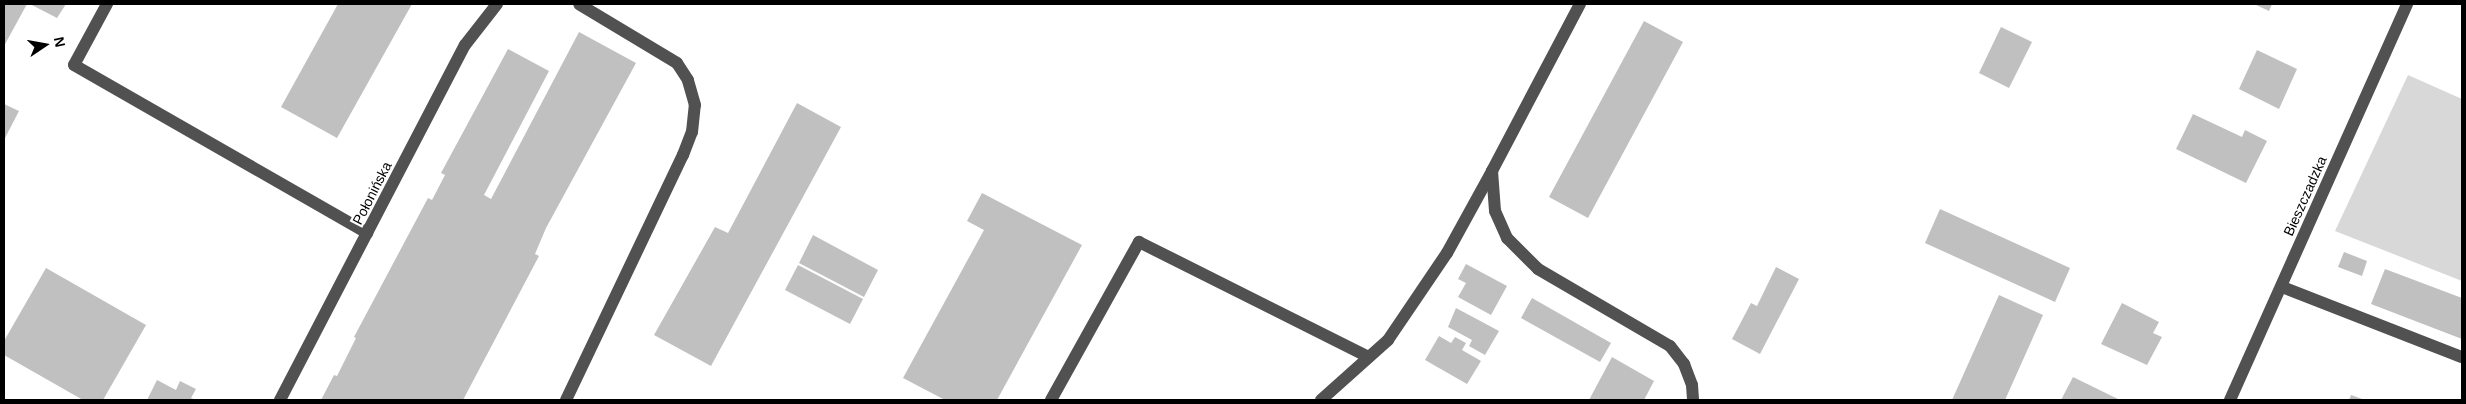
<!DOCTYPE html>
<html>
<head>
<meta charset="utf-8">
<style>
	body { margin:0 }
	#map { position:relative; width:2466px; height:404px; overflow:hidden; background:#fff; font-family:Arial,sans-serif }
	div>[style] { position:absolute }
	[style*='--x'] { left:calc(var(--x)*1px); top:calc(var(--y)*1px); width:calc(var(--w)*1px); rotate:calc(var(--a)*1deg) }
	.green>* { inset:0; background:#d8d8d8 }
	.building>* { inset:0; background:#c0c0c0 }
	.minor>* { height:12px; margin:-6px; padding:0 6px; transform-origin:6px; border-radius:6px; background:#515151 }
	span { translate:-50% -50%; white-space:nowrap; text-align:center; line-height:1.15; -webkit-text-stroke:4.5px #fff; paint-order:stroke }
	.street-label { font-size:14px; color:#000 }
	.frame { position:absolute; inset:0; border:5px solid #000; pointer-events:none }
	.north { position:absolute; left:20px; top:20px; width:50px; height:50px; -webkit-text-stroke:4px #fff; paint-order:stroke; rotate:78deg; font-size:14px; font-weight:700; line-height:20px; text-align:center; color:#000 }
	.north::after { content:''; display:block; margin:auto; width:18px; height:22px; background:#000; clip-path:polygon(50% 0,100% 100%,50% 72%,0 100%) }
</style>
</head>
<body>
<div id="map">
	<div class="green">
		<i style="clip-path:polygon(2408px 75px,2462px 99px,2462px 281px,2335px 231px)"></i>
	</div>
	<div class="building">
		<i style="clip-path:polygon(4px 4px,27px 4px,4px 46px)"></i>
		<i style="clip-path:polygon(30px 4px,66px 4px,57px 18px)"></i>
		<i style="clip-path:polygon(338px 4px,412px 4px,337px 138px,281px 107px)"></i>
		<i style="clip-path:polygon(2254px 4px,2272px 4px,2269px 11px)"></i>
		<i style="clip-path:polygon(1644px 21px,1683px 42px,1588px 218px,1549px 197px)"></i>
		<i style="clip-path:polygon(2001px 27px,2032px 42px,2009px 88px,1979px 73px)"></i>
		<i style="clip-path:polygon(579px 32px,636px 63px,546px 228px,535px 254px,539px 256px,463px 400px,321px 400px,334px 375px,337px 376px,356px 338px,354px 337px,428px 198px,432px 200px,445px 175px,441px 173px,508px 49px,549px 71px,484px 195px,491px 199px)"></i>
		<i style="clip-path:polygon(2257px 50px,2297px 69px,2279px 109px,2239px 89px)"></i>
		<i style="clip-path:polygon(797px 103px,841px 127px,711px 366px,654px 335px,715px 227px,728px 233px)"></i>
		<i style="clip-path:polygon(4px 104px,19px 111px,4px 140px)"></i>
		<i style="clip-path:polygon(2193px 114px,2242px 137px,2245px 130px,2267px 141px,2246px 183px,2176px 149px)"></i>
		<i style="clip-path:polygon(982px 193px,1082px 245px,997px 400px,945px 400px,903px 378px,984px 230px,967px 221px)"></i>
		<i style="clip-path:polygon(1940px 209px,2070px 268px,2055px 302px,1925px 243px)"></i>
		<i style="clip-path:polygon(813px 235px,878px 270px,864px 297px,799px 263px)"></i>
		<i style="clip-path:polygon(2344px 252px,2367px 261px,2362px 276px,2338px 267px)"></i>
		<i style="clip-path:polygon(1466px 264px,1507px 286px,1491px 315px,1458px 297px,1466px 283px,1458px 279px)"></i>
		<i style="clip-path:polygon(798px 265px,863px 299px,850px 324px,785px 290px)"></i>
		<i style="clip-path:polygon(1776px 267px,1799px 279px,1760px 354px,1732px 339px,1751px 303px,1757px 306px)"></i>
		<i style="clip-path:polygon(46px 268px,146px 325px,103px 400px,83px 400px,4px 355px,4px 341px)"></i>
		<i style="clip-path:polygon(2385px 269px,2462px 298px,2462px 339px,2371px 304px)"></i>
		<i style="clip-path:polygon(1999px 295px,2043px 315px,2005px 400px,1952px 400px)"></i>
		<i style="clip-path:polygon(1532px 298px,1611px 343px,1600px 362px,1521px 318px)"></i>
		<i style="clip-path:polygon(2122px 303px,2159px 322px,2153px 333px,2162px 337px,2147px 365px,2101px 344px)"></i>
		<i style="clip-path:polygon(1456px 308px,1499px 331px,1485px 355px,1469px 346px,1472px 340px,1448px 327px)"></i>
		<i style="clip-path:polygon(1439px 336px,1451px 343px,1455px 337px,1466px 343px,1462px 350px,1481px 361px,1467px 384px,1425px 360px)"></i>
		<i style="clip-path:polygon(1612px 357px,1654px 381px,1644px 400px,1589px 400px)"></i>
		<i style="clip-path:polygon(2073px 377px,2120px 400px,2061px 400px)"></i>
		<i style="clip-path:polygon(157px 380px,176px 390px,180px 381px,196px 389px,191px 398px,196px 400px,147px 400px)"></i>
		<i style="clip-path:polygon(2351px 395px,2365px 400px,2349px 400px)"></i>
	</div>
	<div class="minor">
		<i style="--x:107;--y:4;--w:69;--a:118.4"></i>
		<i style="--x:74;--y:65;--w:338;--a:29.8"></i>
		<i style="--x:1580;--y:4;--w:189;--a:117.8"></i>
		<i style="--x:1492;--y:171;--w:40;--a:85.7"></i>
		<i style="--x:1495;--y:211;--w:30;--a:66"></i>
		<i style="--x:1507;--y:238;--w:44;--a:45"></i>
		<i style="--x:1538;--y:269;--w:153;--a:30.3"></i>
		<i style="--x:1670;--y:346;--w:23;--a:52"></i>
		<i style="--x:1684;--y:364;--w:22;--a:69"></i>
		<i style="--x:1692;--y:385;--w:15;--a:86"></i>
		<i style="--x:2282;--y:287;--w:193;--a:21.3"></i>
		<i style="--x:280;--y:400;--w:400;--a:-62.5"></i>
		<i style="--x:465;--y:45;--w:52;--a:-52"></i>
		<i style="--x:566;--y:400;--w:272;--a:-64.5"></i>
		<i style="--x:683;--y:155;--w:25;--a:-69"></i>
		<i style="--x:692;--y:132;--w:27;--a:-84"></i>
		<i style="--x:695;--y:105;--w:26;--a:-106"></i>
		<i style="--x:688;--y:80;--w:20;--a:-123"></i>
		<i style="--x:677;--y:63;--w:114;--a:-149"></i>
		<i style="--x:1051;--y:400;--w:181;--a:-60.9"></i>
		<i style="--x:1139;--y:242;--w:257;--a:26.6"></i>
		<i style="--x:1321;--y:400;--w:90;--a:-41.8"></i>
		<i style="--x:1388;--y:340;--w:105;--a:-55.9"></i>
		<i style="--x:1447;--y:253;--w:94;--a:-61.2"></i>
		<i style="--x:2230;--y:400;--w:434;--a:-65.9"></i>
	</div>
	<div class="street-label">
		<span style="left:372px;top:193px;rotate:-63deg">Połonińska</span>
		<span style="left:2305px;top:196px;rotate:-66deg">Bieszczadzka</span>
	</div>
	<div class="frame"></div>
	<div class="north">N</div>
</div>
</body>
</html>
